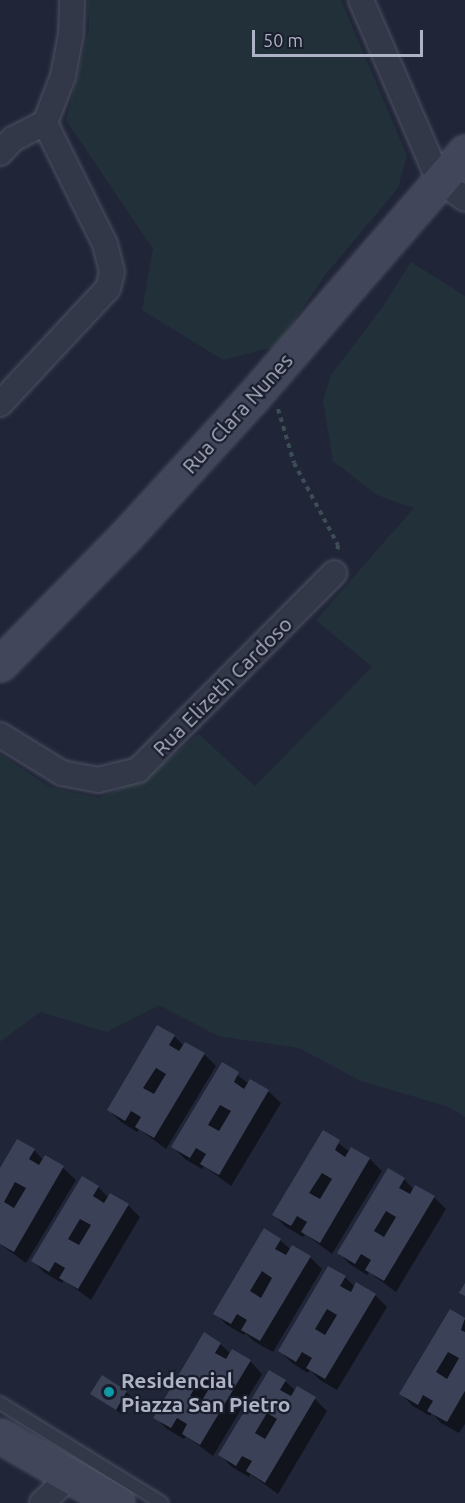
<!DOCTYPE html>
<html>
<head>
<meta charset="utf-8">
<style>
	body { margin:0 }
	#map { position:relative; width:465px; height:1503px; overflow:hidden; background:#202538; font-family:Ubuntu,sans-serif }
	div>[style] { position:absolute }
	[style*='--x'] { left:calc(var(--x)*1px); top:calc(var(--y)*1px); width:calc(var(--w)*1px); rotate:calc(var(--a)*1deg) }
	.green>* { inset:0; background:#223139 }
	.shadow>* { inset:0; background:#0007 }
	.building>* { inset:0; background:#3b4258 }
	.path>* { height:4px; margin-top:-2px; transform-origin:0; background:repeating-linear-gradient(90deg,#3c4d53 0 4.5px,transparent 0 9px) }
	.roads { filter:drop-shadow(0 0 2px #4e5263) drop-shadow(0 0 2px #4e5263) }
	.lane>* { height:12px; margin:-6px; padding:0 6px; transform-origin:6px; border-radius:6px; background:#333848 }
	.street>* { height:24px; margin:-12px; padding:0 12px; transform-origin:12px; border-radius:12px; background:#333848 }
	.secondary>* { height:33px; margin:-16.5px; padding:0 16.5px; transform-origin:16.5px; border-radius:16.5px; background:#41465b }
	.dots>* { width:16px; height:16px; translate:-50% -50%; box-sizing:border-box; border:3px solid #191d2c; border-radius:50% }
	span { translate:-50% -50%; white-space:nowrap; text-align:center; line-height:1.15; -webkit-text-stroke:4.5px #191d2c; paint-order:stroke }
	.street-label { font-size:21px; color:#adb2c5 }
	.poi-label { font-size:21px; color:#adb2c5; font-weight:700 }
	.left { translate:0 -50%; text-align:left }
	.scale { position:absolute; left:252px; top:30px; width:171px; height:27px; box-sizing:border-box; border:3px solid #adb2c5; border-top:0; padding-left:8px; font-size:18px; line-height:21px; white-space:nowrap; color:#adb2c5; -webkit-text-stroke:4px #191d2c; paint-order:stroke }
</style>
</head>
<body>
<div id="map">
	<div class="green">
		<i style="clip-path:polygon(88px 0,341px 0,407px 155px,398px 188px,326px 274px,277px 346px,223px 360px,142px 310px,153px 249px,66px 120px,89px 29px)"></i>
		<i style="clip-path:polygon(411px 262px,465px 296px,465px 1117px,449px 1107px,361px 1081px,299px 1048px,218px 1036px,159px 1005px,107px 1032px,40px 1012px,0 1042px,0 754px,50px 787px,99px 798px,146px 777px,199px 734px,255px 786px,372px 667px,316px 620px,414px 508px,377px 495px,333px 461px,323px 401px,331px 375px,384px 305px)"></i>
	</div>
	<div class="shadow">
		<i style="clip-path:polygon(174px 1036px,184px 1046px,204px 1054px,216px 1066px,166px 1149px,139px 1129px,137px 1132px,121px 1122px,109px 1110px)"></i>
		<i style="clip-path:polygon(223px 1064px,249px 1084px,251px 1081px,268px 1091px,281px 1103px,231px 1186px,204px 1166px,202px 1169px,185px 1159px,173px 1147px)"></i>
		<i style="clip-path:polygon(324px 1132px,350px 1152px,352px 1149px,370px 1159px,382px 1171px,332px 1254px,305px 1234px,303px 1237px,286px 1227px,274px 1215px)"></i>
		<i style="clip-path:polygon(34px 1150px,44px 1161px,46px 1157px,63px 1168px,76px 1180px,26px 1263px,0 1244px,0 1171px)"></i>
		<i style="clip-path:polygon(404px 1179px,414px 1190px,434px 1197px,446px 1209px,396px 1292px,369px 1272px,367px 1275px,351px 1265px,339px 1253px)"></i>
		<i style="clip-path:polygon(98px 1187px,109px 1198px,128px 1205px,140px 1217px,91px 1300px,64px 1280px,62px 1283px,45px 1273px,33px 1261px)"></i>
		<i style="clip-path:polygon(280px 1240px,291px 1250px,310px 1257px,322px 1269px,273px 1352px,255px 1342px,245px 1333px,244px 1335px,227px 1325px,215px 1313px)"></i>
		<i style="clip-path:polygon(345px 1277px,355px 1287px,375px 1295px,387px 1307px,337px 1390px,320px 1380px,310px 1370px,308px 1373px,292px 1363px,280px 1351px)"></i>
		<i style="clip-path:polygon(450px 1311px,465px 1320px,465px 1424px,459px 1433px,441px 1423px,432px 1413px,430px 1416px,413px 1406px,401px 1394px)"></i>
		<i style="clip-path:polygon(220px 1344px,231px 1354px,250px 1361px,262px 1374px,213px 1456px,186px 1436px,184px 1439px,167px 1429px,155px 1417px)"></i>
		<i style="clip-path:polygon(285px 1381px,296px 1391px,315px 1399px,327px 1411px,278px 1494px,250px 1474px,249px 1477px,232px 1467px,220px 1455px)"></i>
		<i style="clip-path:polygon(126px 1392px,132px 1397px,122px 1414px,92px 1394px)"></i>
	</div>
	<div class="building">
		<i style="clip-path:polygon(evenodd,157px 1025px,175px 1035px,169px 1045px,179px 1051px,185px 1042px,205px 1053px,154px 1138px,135px 1127px,141px 1117px,131px 1111px,125px 1121px,107px 1110px,157px 1025px,156px 1068px,166px 1074px,154px 1094px,143px 1088px,156px 1068px)"></i>
		<i style="clip-path:polygon(evenodd,222px 1062px,239px 1072px,234px 1082px,244px 1089px,250px 1079px,269px 1090px,219px 1175px,200px 1164px,206px 1154px,196px 1148px,190px 1158px,171px 1147px,222px 1062px,220px 1105px,231px 1111px,219px 1131px,208px 1125px,220px 1105px)"></i>
		<i style="clip-path:polygon(evenodd,323px 1130px,340px 1140px,335px 1150px,345px 1157px,351px 1147px,370px 1158px,320px 1243px,301px 1232px,307px 1222px,297px 1216px,291px 1226px,272px 1215px,323px 1130px,322px 1173px,332px 1179px,320px 1199px,309px 1193px,322px 1173px)"></i>
		<i style="clip-path:polygon(evenodd,17px 1139px,35px 1149px,29px 1159px,39px 1165px,45px 1155px,64px 1166px,14px 1252px,0 1244px,0 1168px,17px 1139px,15px 1182px,26px 1188px,14px 1208px,4px 1202px,15px 1182px)"></i>
		<i style="clip-path:polygon(evenodd,388px 1168px,405px 1178px,399px 1188px,410px 1194px,415px 1185px,435px 1196px,384px 1281px,365px 1270px,371px 1260px,361px 1254px,355px 1264px,337px 1253px,388px 1168px,386px 1211px,396px 1217px,384px 1237px,374px 1231px,386px 1211px)"></i>
		<i style="clip-path:polygon(evenodd,82px 1176px,99px 1186px,93px 1196px,104px 1203px,110px 1193px,129px 1204px,78px 1289px,59px 1278px,65px 1268px,55px 1262px,49px 1272px,31px 1261px,82px 1176px,80px 1219px,91px 1225px,79px 1245px,68px 1239px,80px 1219px)"></i>
		<i style="clip-path:polygon(evenodd,264px 1228px,281px 1239px,275px 1249px,286px 1255px,292px 1245px,311px 1256px,260px 1341px,241px 1330px,247px 1320px,237px 1314px,231px 1324px,213px 1314px,264px 1228px,262px 1271px,272px 1278px,261px 1298px,250px 1291px,262px 1271px)"></i>
		<i style="clip-path:polygon(evenodd,328px 1266px,346px 1276px,340px 1286px,351px 1292px,356px 1282px,376px 1294px,325px 1379px,306px 1368px,312px 1358px,302px 1352px,296px 1362px,278px 1351px,328px 1266px,327px 1309px,337px 1315px,325px 1335px,315px 1329px,327px 1309px)"></i>
		<i style="clip-path:polygon(465px 1283px,465px 1296px,459px 1293px)"></i>
		<i style="clip-path:polygon(evenodd,450px 1309px,465px 1318px,461px 1330px,465px 1332px,465px 1391px,447px 1422px,427px 1411px,433px 1401px,423px 1395px,418px 1405px,399px 1394px,450px 1309px,448px 1352px,459px 1358px,447px 1379px,436px 1372px,448px 1352px)"></i>
		<i style="clip-path:polygon(evenodd,204px 1332px,221px 1343px,215px 1353px,226px 1359px,232px 1349px,251px 1360px,200px 1445px,182px 1434px,187px 1424px,177px 1418px,171px 1428px,153px 1418px,204px 1332px,202px 1375px,213px 1382px,201px 1402px,190px 1396px,202px 1375px)"></i>
		<i style="clip-path:polygon(evenodd,269px 1370px,286px 1380px,280px 1390px,291px 1396px,297px 1386px,316px 1397px,265px 1483px,246px 1471px,252px 1461px,242px 1456px,236px 1466px,218px 1455px,269px 1370px,267px 1413px,277px 1419px,265px 1439px,255px 1433px,267px 1413px)"></i>
		<i style="clip-path:polygon(102px 1375px,127px 1391px,116px 1410px,90px 1394px)"></i>
	</div>
	<div class="path">
		<i style="--x:278;--y:409;--w:56;--a:73.5"></i>
		<i style="--x:294;--y:463;--w:93;--a:61.8"></i>
		<i style="--x:338;--y:545;--w:8;--a:97"></i>
	</div>
	<div class="roads">
		<div class="lane">
			<i style="--x:0;--y:1403;--w:190;--a:31.7"></i>
		</div>
		<div class="street">
			<i style="--x:361;--y:0;--w:196;--a:66.6"></i>
			<i style="--x:439;--y:180;--w:32;--a:36"></i>
			<i style="--x:0;--y:153;--w:19;--a:-47"></i>
			<i style="--x:13;--y:139;--w:36;--a:-27"></i>
			<i style="--x:45;--y:123;--w:50;--a:-69"></i>
			<i style="--x:63;--y:76;--w:43;--a:-79.2"></i>
			<i style="--x:71;--y:34;--w:34;--a:-88"></i>
			<i style="--x:0;--y:404;--w:158;--a:-47"></i>
			<i style="--x:108;--y:288;--w:16;--a:-76"></i>
			<i style="--x:112;--y:272;--w:29;--a:-104"></i>
			<i style="--x:105;--y:244;--w:135;--a:-116.4"></i>
			<i style="--x:0;--y:735;--w:73;--a:31.5"></i>
			<i style="--x:62;--y:773;--w:37;--a:11"></i>
			<i style="--x:98;--y:780;--w:41;--a:-14"></i>
			<i style="--x:138;--y:770;--w:278;--a:-45.1"></i>
			<i style="--x:42;--y:1503;--w:37;--a:-44"></i>
		</div>
		<div class="secondary">
			<i style="--x:0;--y:664;--w:178;--a:-45.5"></i>
			<i style="--x:125;--y:537;--w:187;--a:-47.6"></i>
			<i style="--x:251;--y:399;--w:327;--a:-49.1"></i>
			<i style="--x:0;--y:1436;--w:135;--a:29.8"></i>
		</div>
	</div>
	<div class="dots">
		<i style="left:109px;top:1392px;background:#0f9aa8"></i>
	</div>
	<div class="street-label">
		<span style="left:237px;top:413px;rotate:-48deg">Rua Clara Nunes</span>
		<span style="left:222px;top:686px;rotate:-45deg">Rua Elizeth Cardoso</span>
	</div>
	<div class="poi-label">
		<span class="left" style="left:121px;top:1392px">Residencial<br>Piazza San Pietro</span>
	</div>
	<div class="scale">50 m</div>
</div>
</body>
</html>
